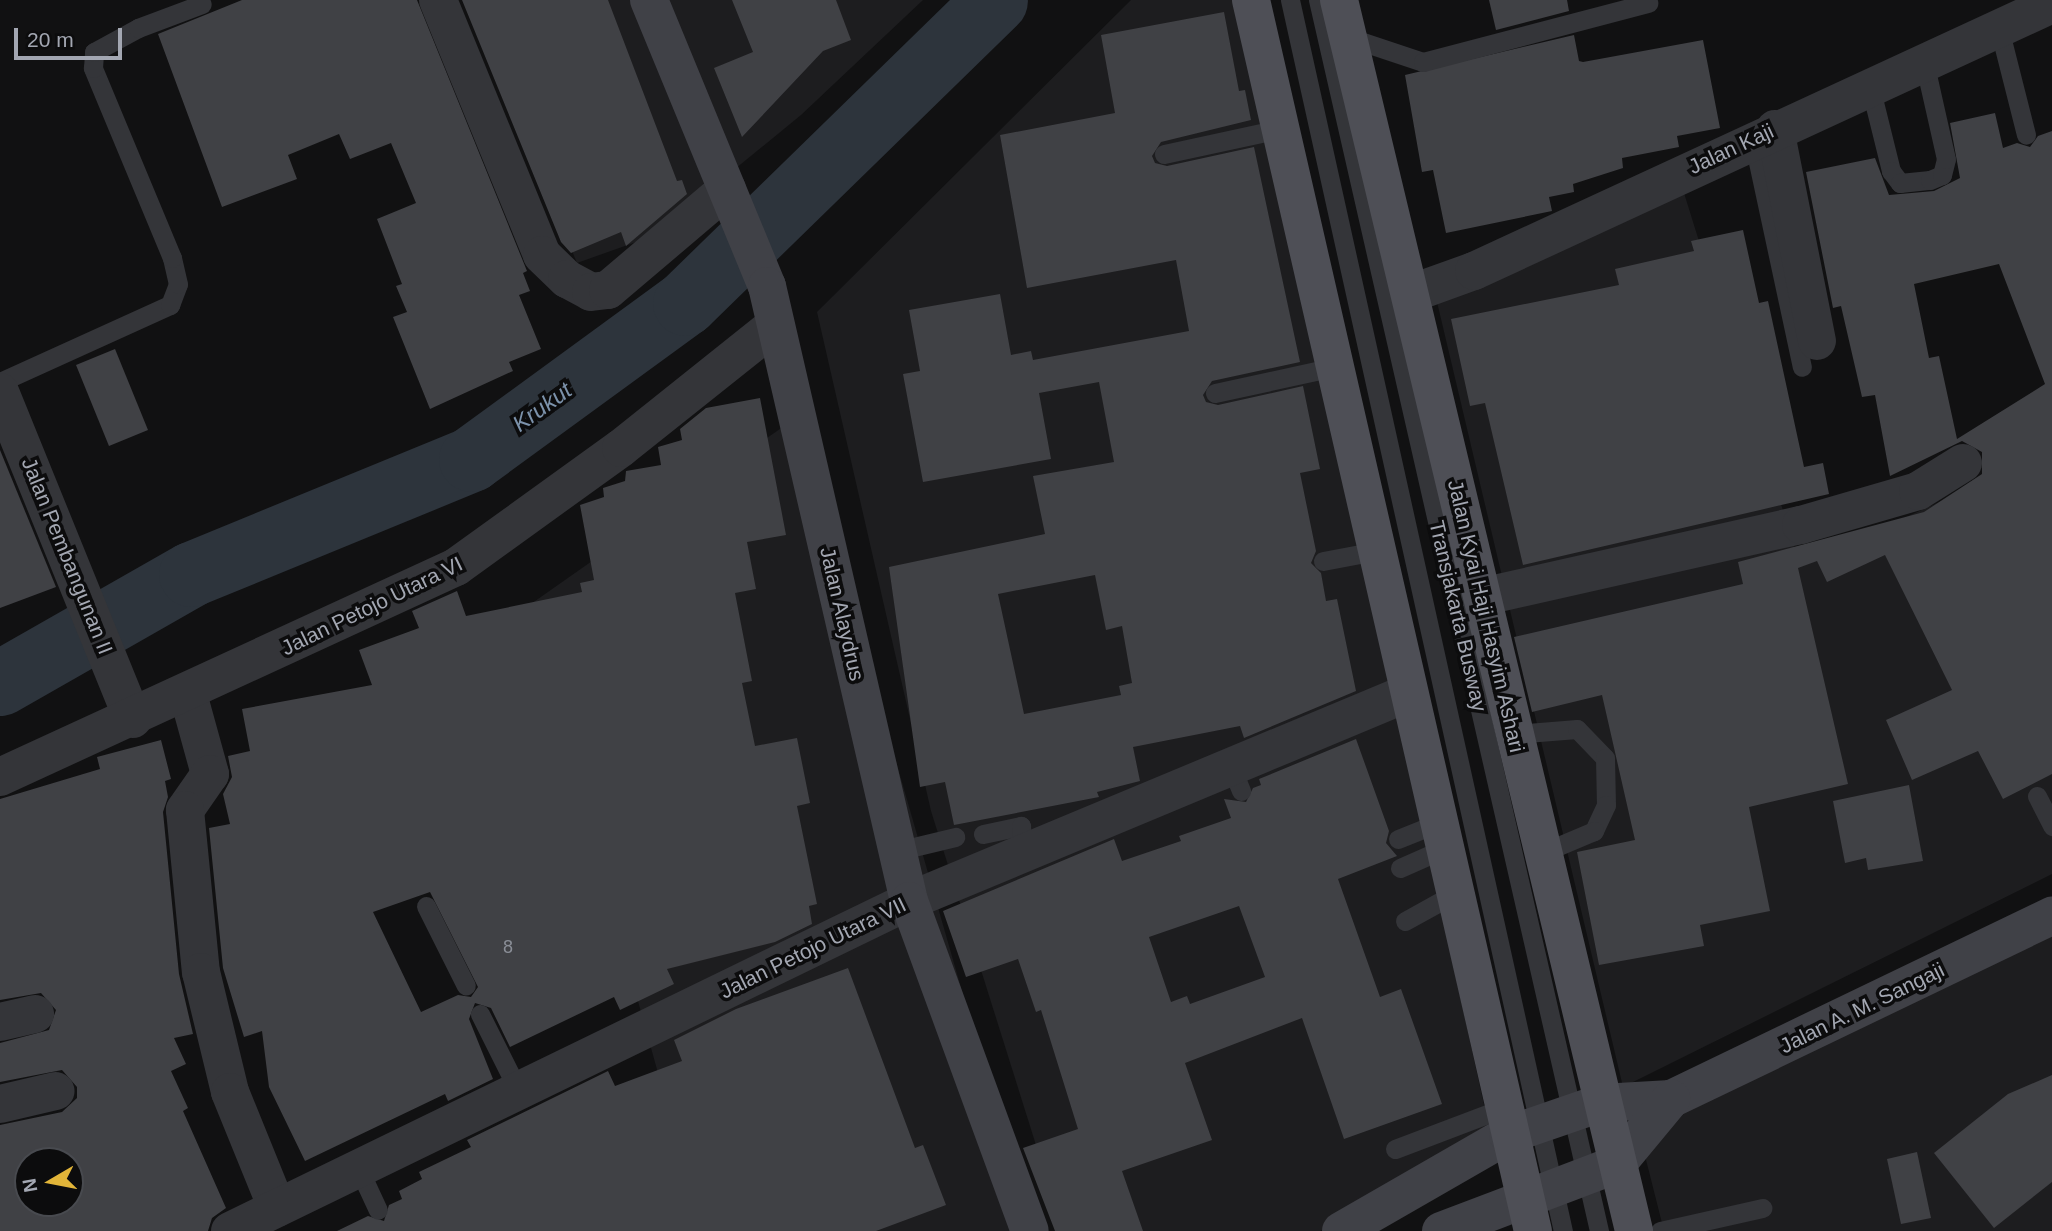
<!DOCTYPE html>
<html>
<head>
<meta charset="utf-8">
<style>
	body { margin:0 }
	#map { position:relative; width:2052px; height:1231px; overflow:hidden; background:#111112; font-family:Arial,sans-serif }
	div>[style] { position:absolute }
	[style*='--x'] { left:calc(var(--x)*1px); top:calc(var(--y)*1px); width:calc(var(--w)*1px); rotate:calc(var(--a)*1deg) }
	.built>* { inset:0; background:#1d1d1f }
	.river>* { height:65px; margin:-32.5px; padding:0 32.5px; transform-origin:32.5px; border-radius:32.5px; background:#2d343c }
	.building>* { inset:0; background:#404145 }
	.lane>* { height:19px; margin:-9.5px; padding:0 9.5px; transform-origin:9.5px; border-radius:9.5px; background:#343539 }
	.street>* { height:38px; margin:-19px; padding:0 19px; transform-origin:19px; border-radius:19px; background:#343539 }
	.secondary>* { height:38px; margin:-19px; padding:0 19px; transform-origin:19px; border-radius:19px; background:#404147 }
	.primary>* { height:38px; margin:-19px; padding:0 19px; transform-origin:19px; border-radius:19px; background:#4e4f56 }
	span { translate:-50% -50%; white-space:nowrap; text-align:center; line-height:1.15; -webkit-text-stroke:7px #0c0c0d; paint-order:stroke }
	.number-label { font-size:18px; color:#8a8e97 }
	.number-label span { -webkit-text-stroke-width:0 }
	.street-label { font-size:21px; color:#a3a7b2 }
	.water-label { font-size:23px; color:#7c92ab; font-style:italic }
	.north { position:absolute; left:14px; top:1147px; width:70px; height:70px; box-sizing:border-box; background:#0c0c0d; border:2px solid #484a4f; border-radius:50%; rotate:260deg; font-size:19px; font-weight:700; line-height:28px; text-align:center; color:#a3a7b2 }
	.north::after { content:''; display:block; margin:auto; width:24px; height:32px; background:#e2b539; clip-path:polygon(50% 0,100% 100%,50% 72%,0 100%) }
	.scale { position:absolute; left:14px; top:28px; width:108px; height:32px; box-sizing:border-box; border:4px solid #a3a7b2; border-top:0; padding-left:9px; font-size:21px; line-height:24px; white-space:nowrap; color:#a3a7b2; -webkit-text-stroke:5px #0c0c0d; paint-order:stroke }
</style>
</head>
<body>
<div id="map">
	<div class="built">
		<i style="clip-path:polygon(469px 0,923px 0,801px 115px,653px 236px,577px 263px)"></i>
		<i style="clip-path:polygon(1131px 0,1241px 0,1492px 1141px,1320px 1231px,1063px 1231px,931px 811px,817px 312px)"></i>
		<i style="clip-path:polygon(1684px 193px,1800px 565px,2052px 451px,2052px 874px,1623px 1087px,1437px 302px)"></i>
		<i style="clip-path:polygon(797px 417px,1031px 1231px,610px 1231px,690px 1188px,528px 606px)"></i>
		<i style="clip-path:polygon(2052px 926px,2052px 1231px,1664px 1231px,1639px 1132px)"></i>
	</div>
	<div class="river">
		<i style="--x:0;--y:683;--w:220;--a:-29.7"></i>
		<i style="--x:191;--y:574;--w:303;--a:-22.3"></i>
		<i style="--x:471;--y:459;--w:265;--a:-36.1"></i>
		<i style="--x:685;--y:303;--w:433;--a:-44.3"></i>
	</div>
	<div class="building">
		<i style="clip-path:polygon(242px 0,417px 0,527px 271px,523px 273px,530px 291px,519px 295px,541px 349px,509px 362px,513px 371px,430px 409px,393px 317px,407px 312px,396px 286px,402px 284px,377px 219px,416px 203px,391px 143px,350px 159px,339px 134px,288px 155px,297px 179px,222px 207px,158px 34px)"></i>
		<i style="clip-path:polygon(462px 0,608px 0,677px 181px,682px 180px,687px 194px,626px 246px,621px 232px,571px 253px,561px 242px)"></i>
		<i style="clip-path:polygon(732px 0,836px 0,851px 40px,823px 51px,742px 137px,714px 68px,753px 52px)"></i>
		<i style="clip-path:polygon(1489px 0,1567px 0,1569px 11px,1496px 30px)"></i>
		<i style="clip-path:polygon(evenodd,1224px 12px,1239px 91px,1245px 90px,1251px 120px,1161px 142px,1152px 156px,1155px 163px,1167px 166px,1254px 147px,1300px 362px,1212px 381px,1203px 395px,1206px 402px,1218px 405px,1303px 386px,1320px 469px,1300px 473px,1316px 551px,1311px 563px,1321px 573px,1326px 601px,1337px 599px,1356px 691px,1244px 738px,1240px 726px,1133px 747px,1140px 781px,1097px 792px,1099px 797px,954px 825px,945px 782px,920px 787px,889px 567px,1045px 534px,1033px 476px,1114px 462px,1099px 382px,1039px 393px,1051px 459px,923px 482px,903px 374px,920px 371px,909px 310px,1000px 294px,1011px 355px,1031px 351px,1033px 360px,1189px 331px,1176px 260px,1027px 288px,1000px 135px,1115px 113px,1101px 35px,1224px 12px,1095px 575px,1106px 630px,1122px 626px,1132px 683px,1119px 686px,1121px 695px,1024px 714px,998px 594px,1095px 575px)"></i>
		<i style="clip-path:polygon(1574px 35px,1579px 61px,1583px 62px,1703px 40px,1720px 128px,1677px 136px,1679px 147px,1622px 158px,1623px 168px,1573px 184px,1574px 192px,1549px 197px,1552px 211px,1446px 233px,1433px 170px,1422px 172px,1405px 75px)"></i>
		<i style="clip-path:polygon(evenodd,1995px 113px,2003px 148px,2017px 143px,2030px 147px,2038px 136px,2052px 131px,2052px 774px,2003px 799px,1978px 751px,1912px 780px,1886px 720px,1952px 690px,1885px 555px,1827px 582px,1817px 561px,1798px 568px,1848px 784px,1749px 807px,1770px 911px,1700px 925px,1704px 946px,1599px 965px,1577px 852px,1635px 840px,1602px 695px,1532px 712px,1514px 637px,1743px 584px,1738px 562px,1924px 512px,1982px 474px,1982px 452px,1962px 441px,1890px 476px,1875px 395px,1862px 397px,1841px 306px,1833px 308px,1806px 172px,1875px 158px,1889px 195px,1934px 191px,1960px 178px,1950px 123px,1995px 113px,1999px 264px,2045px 384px,1957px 439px,1939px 356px,1929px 358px,1914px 284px,1999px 264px)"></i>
		<i style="clip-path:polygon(1743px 230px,1759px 303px,1768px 301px,1804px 467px,1823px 463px,1829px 494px,1523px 565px,1485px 403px,1470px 406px,1451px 319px,1619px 285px,1615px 269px,1694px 251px,1691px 241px)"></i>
		<i style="clip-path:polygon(115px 349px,148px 430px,109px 446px,76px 365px)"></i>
		<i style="clip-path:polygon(evenodd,760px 398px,786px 535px,747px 542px,756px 589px,735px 593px,752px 681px,742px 683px,755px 746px,797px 738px,810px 803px,797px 806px,817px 904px,809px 906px,812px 924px,775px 942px,667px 969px,674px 984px,620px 1010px,614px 997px,510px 1047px,491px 1008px,475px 1003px,469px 1019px,493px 1079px,448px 1101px,445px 1094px,305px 1161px,269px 1087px,262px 1031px,244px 1037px,223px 968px,209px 828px,230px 824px,223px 794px,232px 777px,228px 756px,250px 751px,242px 709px,372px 685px,359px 650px,419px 628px,412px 611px,457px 591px,466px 616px,582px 592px,580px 583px,594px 580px,580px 505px,604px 497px,603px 488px,625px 481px,626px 471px,661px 465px,658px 447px,682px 440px,680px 429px,706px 408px,760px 398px,430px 892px,478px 987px,471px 997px,458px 995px,421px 1012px,373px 912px,430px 892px)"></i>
		<i style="clip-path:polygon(0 450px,56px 587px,0 608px)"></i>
		<i style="clip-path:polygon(evenodd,1356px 739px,1389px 831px,1386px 843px,1397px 856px,1338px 879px,1380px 997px,1401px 989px,1442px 1104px,1344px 1139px,1302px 1018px,1185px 1063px,1212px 1140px,1122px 1171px,1143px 1231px,1055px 1231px,1023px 1148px,1078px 1129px,1041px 1010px,1036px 1012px,1018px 959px,966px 977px,943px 911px,1114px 839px,1122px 861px,1181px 841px,1179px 836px,1231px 818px,1224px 799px,1246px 802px,1253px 788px,1261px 785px,1259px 779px,1356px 739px,1239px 906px,1265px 977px,1190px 1004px,1187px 996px,1171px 1002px,1149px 937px,1239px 906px)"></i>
		<i style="clip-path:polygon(evenodd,161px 740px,171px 779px,165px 781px,168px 797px,163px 812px,179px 974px,193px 1034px,174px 1038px,186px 1064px,171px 1071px,188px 1108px,183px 1111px,226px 1208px,212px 1218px,208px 1231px,0 1231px,0 1125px,62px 1112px,77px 1098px,77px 1087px,62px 1070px,0 1082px,0 1043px,49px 1030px,56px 1010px,41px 993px,0 1000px,0 799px,100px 769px,97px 757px,161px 740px,28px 1161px,70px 1161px,70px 1203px,28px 1203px,28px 1161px)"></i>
		<i style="clip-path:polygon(1909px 785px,1923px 861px,1868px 870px,1866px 858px,1845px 863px,1833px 801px)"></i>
		<i style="clip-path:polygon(848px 968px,915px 1148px,923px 1145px,946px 1205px,876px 1231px,337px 1231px,368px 1216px,384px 1221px,389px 1205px,402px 1199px,399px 1191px,422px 1179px,419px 1172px,471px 1147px,467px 1140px,608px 1071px,615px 1086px,682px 1061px,674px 1040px,736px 1009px)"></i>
		<i style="clip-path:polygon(2052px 1075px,2052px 1182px,1994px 1228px,1934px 1153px,2008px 1094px)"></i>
		<i style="clip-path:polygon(1917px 1152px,1931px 1218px,1901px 1224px,1887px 1159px)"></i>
	</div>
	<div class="lane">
		<i style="--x:1290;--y:0;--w:1261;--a:77.5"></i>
		<i style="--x:1318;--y:0;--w:1263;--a:77.14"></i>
		<i style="--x:1999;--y:28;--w:110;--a:75.8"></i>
		<i style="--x:1348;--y:37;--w:79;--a:18.4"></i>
		<i style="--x:1423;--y:62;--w:233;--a:-14.7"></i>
		<i style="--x:1870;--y:86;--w:88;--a:76.1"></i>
		<i style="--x:1891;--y:171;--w:15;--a:53"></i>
		<i style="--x:1900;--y:183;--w:30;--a:-6"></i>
		<i style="--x:1930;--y:180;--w:13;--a:-23"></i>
		<i style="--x:1942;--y:175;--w:16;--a:-76"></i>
		<i style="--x:1946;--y:159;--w:100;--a:-102.7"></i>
		<i style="--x:1753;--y:139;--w:233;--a:77.9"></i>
		<i style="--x:1164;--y:154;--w:119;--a:-12.2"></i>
		<i style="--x:0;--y:382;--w:187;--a:-24.4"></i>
		<i style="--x:170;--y:305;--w:22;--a:-69"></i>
		<i style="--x:178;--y:284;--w:27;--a:-103"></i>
		<i style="--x:172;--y:258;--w:206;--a:-112.6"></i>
		<i style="--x:93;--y:68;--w:16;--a:-86"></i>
		<i style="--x:94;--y:52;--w:50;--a:-28.6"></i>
		<i style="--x:138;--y:28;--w:68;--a:-20.6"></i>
		<i style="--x:1215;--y:393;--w:122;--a:-12.3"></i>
		<i style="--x:1323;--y:561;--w:54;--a:-10.7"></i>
		<i style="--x:1514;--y:734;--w:63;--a:-4.5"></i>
		<i style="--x:1577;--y:729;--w:40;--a:46"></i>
		<i style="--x:1605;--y:758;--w:47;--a:88.8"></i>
		<i style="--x:1606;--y:805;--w:29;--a:115"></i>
		<i style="--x:1594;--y:831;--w:56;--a:157.1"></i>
		<i style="--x:1231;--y:766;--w:27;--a:68"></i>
		<i style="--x:2037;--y:796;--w:34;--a:63"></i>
		<i style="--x:983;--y:834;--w:39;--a:-12"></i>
		<i style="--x:1021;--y:826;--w:27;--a:86"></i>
		<i style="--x:1398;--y:839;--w:43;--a:-21.8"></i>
		<i style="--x:897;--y:851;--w:60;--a:-13.6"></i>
		<i style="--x:1400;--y:868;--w:47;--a:-23.8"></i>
		<i style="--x:426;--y:906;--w:89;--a:63.4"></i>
		<i style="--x:1405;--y:921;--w:56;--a:-28.9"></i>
		<i style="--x:480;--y:1014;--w:87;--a:63.4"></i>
		<i style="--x:1395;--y:1149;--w:116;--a:-20.8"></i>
		<i style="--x:358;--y:1167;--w:47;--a:65.1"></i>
		<i style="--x:1660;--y:1231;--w:105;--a:-12.7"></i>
	</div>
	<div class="street">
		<i style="--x:438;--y:0;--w:275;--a:67.8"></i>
		<i style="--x:542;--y:255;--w:35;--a:44"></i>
		<i style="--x:567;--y:279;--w:27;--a:28"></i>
		<i style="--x:591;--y:292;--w:17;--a:-7"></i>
		<i style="--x:608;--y:290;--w:156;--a:-40.3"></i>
		<i style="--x:1775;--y:129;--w:216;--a:78.8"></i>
		<i style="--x:1410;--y:294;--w:68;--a:-19.8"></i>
		<i style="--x:1474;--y:271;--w:637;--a:-24.79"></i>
		<i style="--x:0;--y:392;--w:353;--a:67.9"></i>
		<i style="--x:1481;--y:597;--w:328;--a:-12.7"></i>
		<i style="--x:1801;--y:525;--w:122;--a:-16.2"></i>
		<i style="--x:1918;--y:491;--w:53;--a:-31.9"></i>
		<i style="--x:188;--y:694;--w:83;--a:74.6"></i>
		<i style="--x:210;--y:774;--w:44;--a:124.8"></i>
		<i style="--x:185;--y:810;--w:163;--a:84.4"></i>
		<i style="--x:201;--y:972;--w:123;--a:76.4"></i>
		<i style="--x:230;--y:1092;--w:125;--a:67.9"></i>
		<i style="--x:0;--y:777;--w:502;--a:-24.73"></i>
		<i style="--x:456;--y:567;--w:203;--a:-35.8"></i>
		<i style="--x:621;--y:448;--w:197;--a:-38.6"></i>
		<i style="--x:0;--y:1022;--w:36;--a:-13"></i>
		<i style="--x:0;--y:1104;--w:57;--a:-13.1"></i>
		<i style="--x:230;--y:1231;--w:755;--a:-25.92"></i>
		<i style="--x:909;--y:901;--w:541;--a:-22.63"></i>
	</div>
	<div class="secondary">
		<i style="--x:649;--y:0;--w:309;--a:67.6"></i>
		<i style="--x:767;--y:286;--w:631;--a:77"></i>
		<i style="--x:909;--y:901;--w:351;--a:69.9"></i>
		<i style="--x:1341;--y:1231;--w:193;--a:-29.9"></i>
		<i style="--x:1508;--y:1135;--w:98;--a:-19"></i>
		<i style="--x:1601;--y:1103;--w:70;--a:-3.3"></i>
		<i style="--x:1671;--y:1099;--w:423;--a:-25.7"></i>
		<i style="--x:1441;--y:1231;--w:188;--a:-20.8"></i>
		<i style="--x:1617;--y:1164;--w:85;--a:-50.3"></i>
	</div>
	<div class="primary">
		<i style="--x:1251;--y:0;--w:1263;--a:77.1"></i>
		<i style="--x:1339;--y:0;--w:1266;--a:76.52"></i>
	</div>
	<div class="number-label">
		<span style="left:508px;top:947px">8</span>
	</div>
	<div class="street-label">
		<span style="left:1731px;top:149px;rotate:-25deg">Jalan Kaji</span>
		<span style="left:67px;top:556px;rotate:68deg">Jalan Pembangunan II</span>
		<span style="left:372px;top:606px;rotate:-26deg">Jalan Petojo Utara VI</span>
		<span style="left:842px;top:614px;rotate:77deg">Jalan Alaydrus</span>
		<span style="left:1458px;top:616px;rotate:77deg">Transjakarta Busway</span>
		<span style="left:1486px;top:616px;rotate:77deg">Jalan Kyai Haji Hasyim Ashari</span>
		<span style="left:813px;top:948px;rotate:-26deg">Jalan Petojo Utara VII</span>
		<span style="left:1862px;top:1008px;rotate:-26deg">Jalan A. M. Sangaji</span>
	</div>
	<div class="water-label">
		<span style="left:542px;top:407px;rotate:-36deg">Krukut</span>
	</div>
	<div class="north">N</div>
	<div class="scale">20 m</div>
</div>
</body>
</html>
